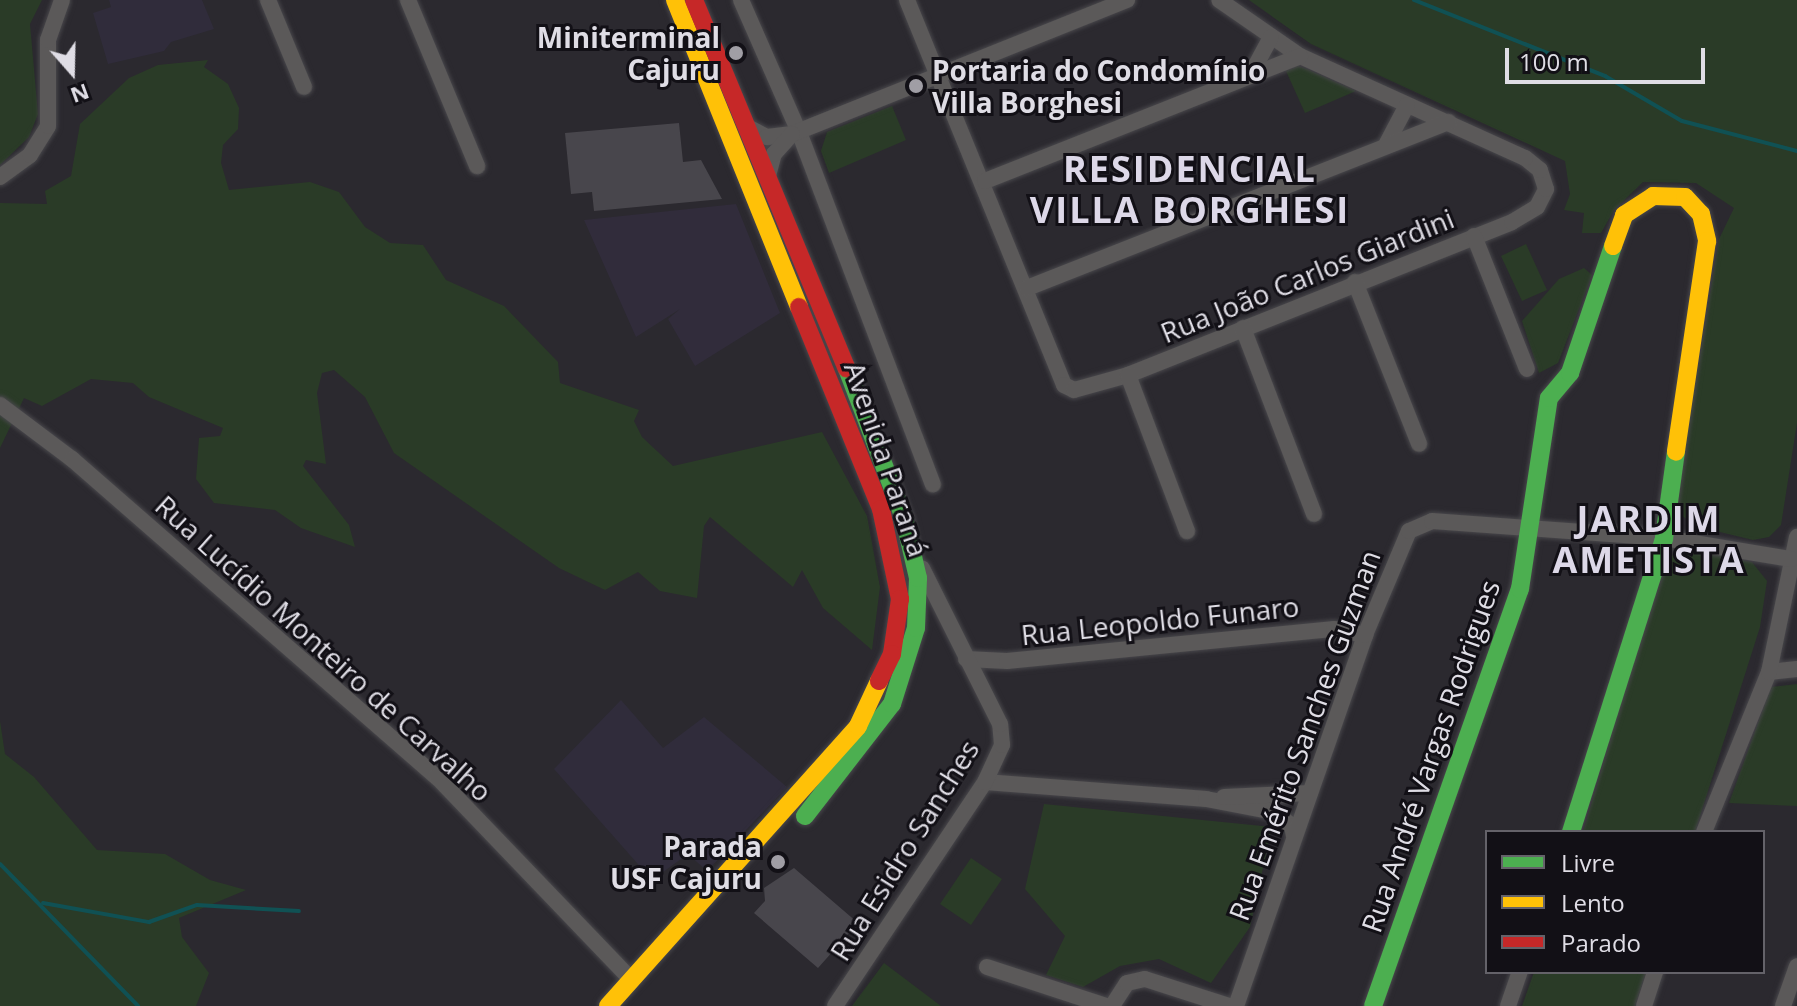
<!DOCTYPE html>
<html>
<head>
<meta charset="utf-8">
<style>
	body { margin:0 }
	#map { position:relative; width:1797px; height:1006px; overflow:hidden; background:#2b292f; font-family:"Open Sans",sans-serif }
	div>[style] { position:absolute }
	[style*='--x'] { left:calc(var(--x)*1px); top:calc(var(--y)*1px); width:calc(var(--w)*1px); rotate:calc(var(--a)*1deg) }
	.built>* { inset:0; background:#302c3b }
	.industrial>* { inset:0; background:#312c3b }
	.green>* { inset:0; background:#2a3b27 }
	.stream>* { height:4px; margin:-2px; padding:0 2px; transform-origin:2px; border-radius:2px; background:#105154 }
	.building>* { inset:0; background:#48464c }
	.roads { filter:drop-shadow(0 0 2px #48474b) drop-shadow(0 0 2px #48474b) }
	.street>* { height:16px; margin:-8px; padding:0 8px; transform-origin:8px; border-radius:8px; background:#5b5959 }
	.fast>* { height:18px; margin:-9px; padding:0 9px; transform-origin:9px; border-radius:9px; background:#4caf50 }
	.slow>* { height:18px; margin:-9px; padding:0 9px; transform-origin:9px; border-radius:9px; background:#ffc107 }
	.jam>* { height:18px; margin:-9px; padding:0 9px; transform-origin:9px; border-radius:9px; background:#c62828 }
	.dots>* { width:22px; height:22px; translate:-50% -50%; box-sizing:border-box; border:4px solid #121016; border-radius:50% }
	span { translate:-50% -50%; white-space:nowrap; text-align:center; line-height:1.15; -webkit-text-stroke:6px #121016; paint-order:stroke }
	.poi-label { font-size:28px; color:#dfdde5; font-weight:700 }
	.right { translate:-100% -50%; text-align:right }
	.left { translate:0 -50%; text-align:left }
	.street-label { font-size:28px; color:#dfdde5 }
	.district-label { font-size:36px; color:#ddd8e8; font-weight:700; letter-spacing:2px }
	.legend { position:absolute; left:1485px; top:830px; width:280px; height:144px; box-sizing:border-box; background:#121016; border:2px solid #646269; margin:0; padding:10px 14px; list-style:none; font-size:24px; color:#dfdde5 }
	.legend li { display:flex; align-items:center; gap:16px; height:40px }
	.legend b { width:40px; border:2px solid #646269 }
	.north { position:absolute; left:32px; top:32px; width:80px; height:80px; -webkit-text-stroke:6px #121016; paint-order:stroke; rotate:160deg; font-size:22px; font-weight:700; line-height:32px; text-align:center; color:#dfdde5 }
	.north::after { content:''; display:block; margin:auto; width:28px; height:36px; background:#dfdde5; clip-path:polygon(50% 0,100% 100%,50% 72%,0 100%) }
	.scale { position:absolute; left:1505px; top:48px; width:200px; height:36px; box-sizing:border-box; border:4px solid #dfdde5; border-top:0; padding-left:10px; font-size:24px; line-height:28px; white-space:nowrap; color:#dfdde5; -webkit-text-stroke:6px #121016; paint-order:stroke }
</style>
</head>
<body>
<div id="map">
	<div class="built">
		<i style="clip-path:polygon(109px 0,202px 0,214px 29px,171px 42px,164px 51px,108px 64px,93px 13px,111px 7px)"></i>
		<i style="clip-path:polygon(621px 700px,663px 748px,704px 717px,787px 787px,707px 871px,688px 854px,652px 880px,554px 769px)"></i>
	</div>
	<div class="industrial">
		<i style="clip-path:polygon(736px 204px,780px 313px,695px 366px,668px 319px,680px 309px,636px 337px,584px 220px)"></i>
	</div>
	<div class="green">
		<i style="clip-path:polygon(0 0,42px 0,30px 24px,38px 114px,29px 137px,0 165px)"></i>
		<i style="clip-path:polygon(1249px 0,1797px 0,1797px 423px,1781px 525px,1769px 537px,1753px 540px,1695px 526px,1675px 510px,1719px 239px,1734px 208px,1696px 183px,1643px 182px,1614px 210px,1601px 233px,1582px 233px,1584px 213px,1564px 210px,1570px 194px,1565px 161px,1311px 44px)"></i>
		<i style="clip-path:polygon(208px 60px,204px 67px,228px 84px,239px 108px,238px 129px,223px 145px,221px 163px,229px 190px,310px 182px,339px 192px,365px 227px,390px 243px,423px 245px,446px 280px,504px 306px,558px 362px,560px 383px,639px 410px,634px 421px,642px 437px,673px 466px,822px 432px,867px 516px,880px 587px,872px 650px,823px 608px,802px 570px,793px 587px,710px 517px,704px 526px,697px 598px,660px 591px,638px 572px,605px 590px,559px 568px,394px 453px,365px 397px,334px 370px,322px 373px,317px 393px,326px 464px,306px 460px,303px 466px,349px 525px,355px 547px,301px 528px,275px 510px,214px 503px,196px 479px,199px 438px,220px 436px,223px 428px,149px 397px,133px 383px,91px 379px,42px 406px,24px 398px,0 448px,0 203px,47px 204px,45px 191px,71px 176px,80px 124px,129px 78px,158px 65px)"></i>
		<i style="clip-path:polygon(1298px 66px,1307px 69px,1356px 91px,1305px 113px,1286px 71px)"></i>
		<i style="clip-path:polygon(892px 106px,906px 140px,829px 173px,821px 151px,827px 132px)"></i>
		<i style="clip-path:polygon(1526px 244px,1547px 290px,1522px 301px,1501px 256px)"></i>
		<i style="clip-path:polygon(1584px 268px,1592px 275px,1558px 363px,1539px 373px,1522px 321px,1559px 279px)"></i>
		<i style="clip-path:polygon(1685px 548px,1752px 562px,1767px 581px,1760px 627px,1695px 832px,1583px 832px,1659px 575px,1665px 560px)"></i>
		<i style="clip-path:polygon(1797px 684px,1797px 806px,1729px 803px,1771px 687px)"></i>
		<i style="clip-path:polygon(0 721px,5px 754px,34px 777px,97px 850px,165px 854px,210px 880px,246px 890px,179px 918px,182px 937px,209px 973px,196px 1006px,0 1006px)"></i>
		<i style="clip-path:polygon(1044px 804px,1272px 827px,1250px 927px,1211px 983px,1159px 959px,1120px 966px,1083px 987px,1046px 975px,1065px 936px,1025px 889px)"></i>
		<i style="clip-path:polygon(971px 858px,1002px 879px,971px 925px,940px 904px)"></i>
		<i style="clip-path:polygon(884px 963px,941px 1006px,852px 1006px)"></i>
		<i style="clip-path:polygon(1534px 972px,1646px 972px,1635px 1006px,1522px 1006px)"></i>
	</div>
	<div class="stream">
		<i style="--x:1414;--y:0;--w:206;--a:21.7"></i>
		<i style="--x:1605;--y:76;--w:89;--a:30.3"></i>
		<i style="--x:1682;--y:121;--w:119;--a:14.6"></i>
		<i style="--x:0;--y:864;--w:198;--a:45.8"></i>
		<i style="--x:43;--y:903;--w:108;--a:10.2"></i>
		<i style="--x:149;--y:922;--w:51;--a:-19.5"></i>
		<i style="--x:197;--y:905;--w:102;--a:3.4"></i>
	</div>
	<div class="building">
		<i style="clip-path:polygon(679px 123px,683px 162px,701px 160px,722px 199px,594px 211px,592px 192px,571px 194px,565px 133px)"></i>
		<i style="clip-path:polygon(794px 868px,858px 923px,818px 968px,754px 913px,765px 901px,764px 888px)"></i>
	</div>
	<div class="roads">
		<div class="street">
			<i style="--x:268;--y:0;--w:94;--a:67.5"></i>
			<i style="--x:408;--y:0;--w:180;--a:67.4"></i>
			<i style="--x:741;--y:0;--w:144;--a:66.3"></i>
			<i style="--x:799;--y:132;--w:377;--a:69.2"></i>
			<i style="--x:907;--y:0;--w:416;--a:67.8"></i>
			<i style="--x:1064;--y:385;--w:11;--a:27"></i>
			<i style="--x:1074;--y:390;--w:56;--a:-15.5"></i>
			<i style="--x:1128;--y:375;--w:413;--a:-21.7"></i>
			<i style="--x:1512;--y:222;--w:29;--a:-31"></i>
			<i style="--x:1537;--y:207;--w:20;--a:-63"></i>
			<i style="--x:1546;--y:189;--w:20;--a:-108"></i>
			<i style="--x:1540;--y:170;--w:19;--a:-141"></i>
			<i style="--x:1525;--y:158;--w:247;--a:-155.6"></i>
			<i style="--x:1300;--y:56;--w:98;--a:-145.3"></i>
			<i style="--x:1250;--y:76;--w:44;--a:-61.7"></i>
			<i style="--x:746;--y:126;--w:24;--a:28"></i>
			<i style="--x:767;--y:137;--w:25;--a:-7"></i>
			<i style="--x:792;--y:134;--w:361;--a:-21.8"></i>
			<i style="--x:1386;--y:145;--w:45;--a:-62.3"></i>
			<i style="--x:768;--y:176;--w:23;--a:-75"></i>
			<i style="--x:774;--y:154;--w:27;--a:-48"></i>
			<i style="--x:0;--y:177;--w:37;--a:-36"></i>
			<i style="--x:30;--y:155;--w:34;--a:-58"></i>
			<i style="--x:48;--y:126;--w:86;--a:-90"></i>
			<i style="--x:48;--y:40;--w:42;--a:-70.7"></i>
			<i style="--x:985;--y:181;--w:339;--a:-21.6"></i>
			<i style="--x:1474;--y:236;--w:143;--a:68.3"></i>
			<i style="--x:1355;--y:282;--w:174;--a:68.4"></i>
			<i style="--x:1027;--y:288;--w:453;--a:-21.5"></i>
			<i style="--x:1243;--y:328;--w:199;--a:69.1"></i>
			<i style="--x:1128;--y:375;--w:167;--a:69.3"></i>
			<i style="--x:0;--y:405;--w:90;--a:36.9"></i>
			<i style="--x:72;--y:459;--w:484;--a:41.1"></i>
			<i style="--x:437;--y:777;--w:281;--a:46.2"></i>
			<i style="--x:966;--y:659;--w:41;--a:2.8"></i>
			<i style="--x:1007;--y:661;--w:329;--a:-5.6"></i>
			<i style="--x:1334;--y:629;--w:32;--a:11"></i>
			<i style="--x:1769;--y:672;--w:28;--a:-6"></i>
			<i style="--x:985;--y:782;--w:222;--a:4.4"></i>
			<i style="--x:1206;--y:799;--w:69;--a:10.8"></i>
			<i style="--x:1274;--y:812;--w:23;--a:38"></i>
			<i style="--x:1292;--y:826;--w:10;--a:79"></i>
			<i style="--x:1224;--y:797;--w:86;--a:-2.7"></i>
			<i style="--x:1704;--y:832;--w:173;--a:-67.9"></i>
			<i style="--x:1769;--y:672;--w:138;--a:-78.3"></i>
			<i style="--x:987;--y:967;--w:125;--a:18.1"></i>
			<i style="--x:835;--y:1006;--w:270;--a:-56.2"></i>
			<i style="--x:985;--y:782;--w:41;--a:-65.3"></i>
			<i style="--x:1002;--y:745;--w:21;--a:-95"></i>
			<i style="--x:1000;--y:724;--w:174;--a:-116.6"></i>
			<i style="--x:1112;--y:1006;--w:27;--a:-57"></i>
			<i style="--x:1127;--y:983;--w:18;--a:-13"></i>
			<i style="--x:1145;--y:979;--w:88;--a:17.8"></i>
			<i style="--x:1236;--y:1006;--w:393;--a:-70.8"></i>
			<i style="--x:1365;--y:635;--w:113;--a:-67.1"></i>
			<i style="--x:1409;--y:531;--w:25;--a:-23"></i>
			<i style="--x:1432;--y:521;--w:233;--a:4.2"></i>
			<i style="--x:1664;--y:538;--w:129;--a:9.4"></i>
			<i style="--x:1508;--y:1006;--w:36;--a:-71"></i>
			<i style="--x:1644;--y:1006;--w:36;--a:-72"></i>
			<i style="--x:1783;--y:1006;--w:42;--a:-70.7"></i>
		</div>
		<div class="fast">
			<i style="--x:805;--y:816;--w:142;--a:-52.2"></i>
			<i style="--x:892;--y:704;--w:80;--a:-72.5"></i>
			<i style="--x:916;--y:628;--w:50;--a:-87.7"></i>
			<i style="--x:918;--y:578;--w:62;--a:-103.1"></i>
			<i style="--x:904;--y:518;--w:160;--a:-110.9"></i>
			<i style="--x:1571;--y:832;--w:308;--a:-72.4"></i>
			<i style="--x:1664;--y:538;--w:87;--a:-82.1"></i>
			<i style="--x:1373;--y:1006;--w:442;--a:-70.6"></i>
			<i style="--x:1520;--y:589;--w:193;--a:-81.4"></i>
			<i style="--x:1549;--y:398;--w:33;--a:-50"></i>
			<i style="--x:1570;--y:373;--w:134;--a:-71.3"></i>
		</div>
		<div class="slow">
			<i style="--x:675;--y:0;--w:331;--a:68"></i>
			<i style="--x:1613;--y:246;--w:33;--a:-70"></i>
			<i style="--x:1624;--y:215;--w:35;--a:-33"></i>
			<i style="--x:1653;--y:196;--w:32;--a:2"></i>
			<i style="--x:1685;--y:197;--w:23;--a:47"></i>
			<i style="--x:1701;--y:214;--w:28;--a:77"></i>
			<i style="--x:1707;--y:241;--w:213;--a:98.4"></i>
			<i style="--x:608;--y:1006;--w:375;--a:-48.2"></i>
			<i style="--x:858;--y:726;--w:50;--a:-65"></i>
		</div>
		<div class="jam">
			<i style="--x:694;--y:0;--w:399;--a:67.5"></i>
			<i style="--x:799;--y:307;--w:218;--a:67.9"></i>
			<i style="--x:881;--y:509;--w:92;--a:78.1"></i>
			<i style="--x:900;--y:599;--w:56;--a:98.3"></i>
			<i style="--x:892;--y:654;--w:30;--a:116"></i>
		</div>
	</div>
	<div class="dots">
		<i style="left:736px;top:53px;background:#a09ea5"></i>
		<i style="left:916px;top:86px;background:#a09ea5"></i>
		<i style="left:778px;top:862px;background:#a09ea5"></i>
	</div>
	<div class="poi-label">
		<span class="right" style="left:720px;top:53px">Miniterminal<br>Cajuru</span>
		<span class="left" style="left:932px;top:86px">Portaria do Condomínio<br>Villa Borghesi</span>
		<span class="right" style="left:762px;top:862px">Parada<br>USF Cajuru</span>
	</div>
	<div class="street-label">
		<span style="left:1307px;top:275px;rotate:-22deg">Rua João Carlos Giardini</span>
		<span style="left:887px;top:459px;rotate:71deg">Avenida Paraná</span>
		<span style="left:1160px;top:620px;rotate:-6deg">Rua Leopoldo Funaro</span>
		<span style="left:324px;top:648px;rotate:42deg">Rua Lucídio Monteiro de Carvalho</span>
		<span style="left:1304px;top:735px;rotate:-70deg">Rua Emérito Sanches Guzman</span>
		<span style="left:1430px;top:756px;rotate:-71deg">Rua André Vargas Rodrigues</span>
		<span style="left:904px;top:850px;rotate:-58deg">Rua Esidro Sanches</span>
	</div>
	<div class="district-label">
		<span style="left:1190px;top:189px">RESIDENCIAL<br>VILLA BORGHESI</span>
		<span style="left:1649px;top:539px">JARDIM<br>AMETISTA</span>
	</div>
	<ul class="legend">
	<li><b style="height:10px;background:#4caf50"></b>Livre</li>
	<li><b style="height:10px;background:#ffc107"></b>Lento</li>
	<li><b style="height:10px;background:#c62828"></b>Parado</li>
	</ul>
	<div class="north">N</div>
	<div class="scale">100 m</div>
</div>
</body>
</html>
